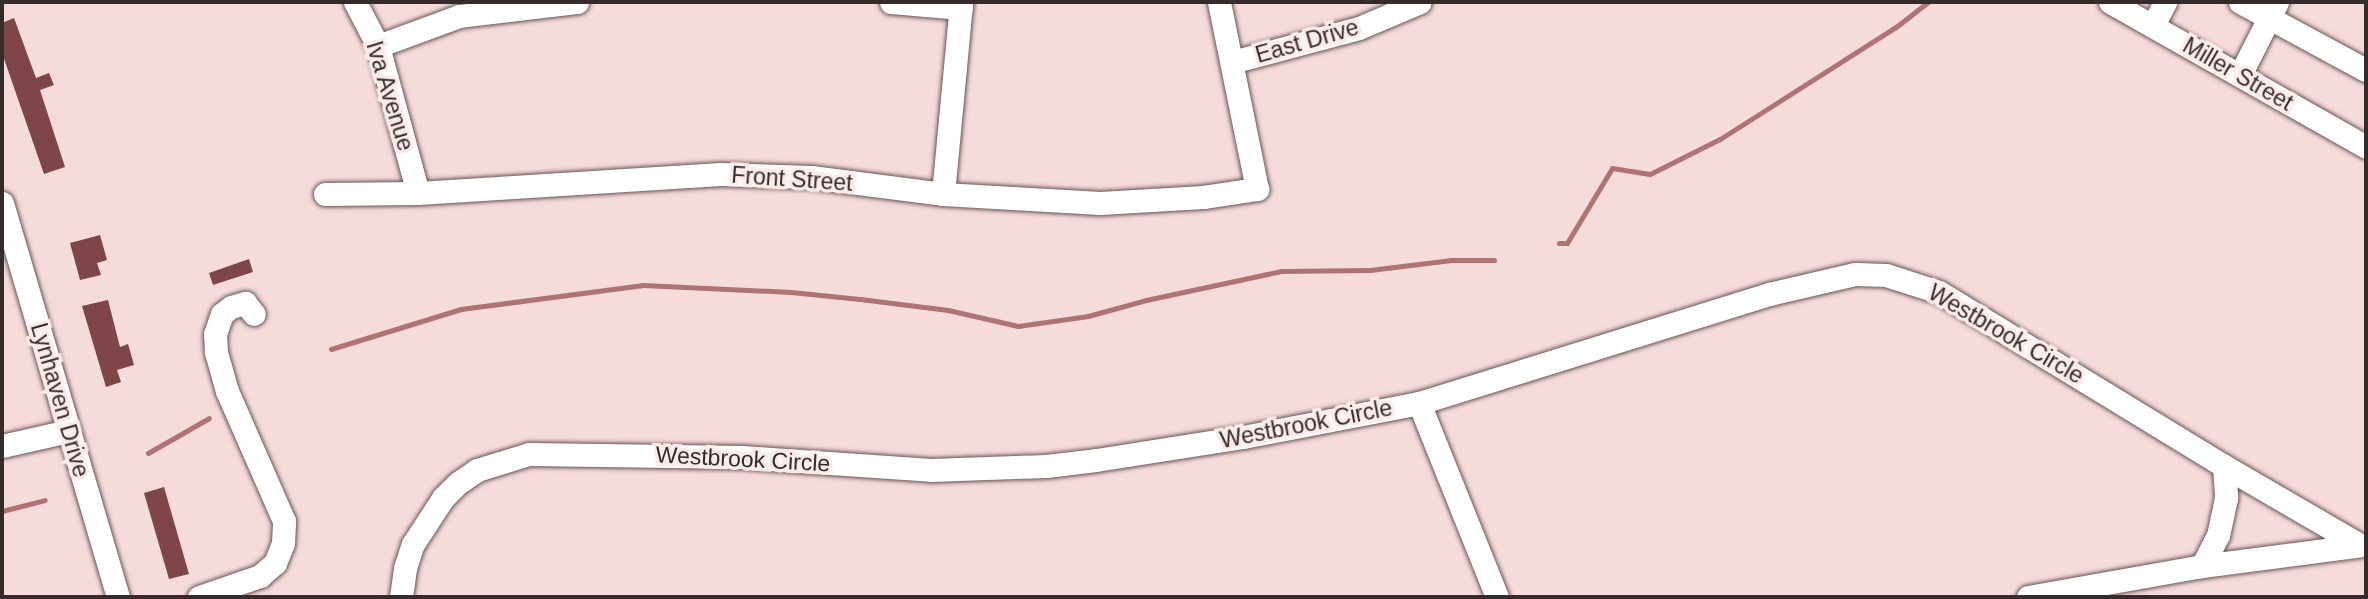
<!DOCTYPE html>
<html>
<head>
<meta charset="utf-8">
<style>
	body { margin:0 }
	#map { position:relative; width:2368px; height:599px; overflow:hidden; background:#f6dbdb; font-family:Helvetica,sans-serif }
	div>[style] { position:absolute }
	[style*='--x'] { left:calc(var(--x)*1px); top:calc(var(--y)*1px); width:calc(var(--w)*1px); rotate:calc(var(--a)*1deg) }
	.stream>* { height:5px; margin:-2.5px; padding:0 2.5px; transform-origin:2.5px; border-radius:2.5px; background:#b07374 }
	.building>* { inset:0; background:#7e4648 }
	.roads { filter:drop-shadow(0 0 2px #6b5454) drop-shadow(0 0 2px #6b5454) }
	.minor>* { height:23px; margin:-11.5px; padding:0 11.5px; transform-origin:11.5px; border-radius:11.5px; background:#fff }
	span { translate:-50% -50%; white-space:nowrap; text-align:center; line-height:1.15; -webkit-text-stroke:7px #fcebeb; paint-order:stroke }
	.street-label { font-size:23px; color:#352b2b }
	.frame { position:absolute; inset:0; border:4px solid #352b2b; pointer-events:none }
</style>
</head>
<body>
<div id="map">
	<div class="stream">
		<i style="--x:1559;--y:243;--w:8;--a:0"></i>
		<i style="--x:1567;--y:243;--w:87;--a:-59"></i>
		<i style="--x:1612;--y:168;--w:38;--a:9"></i>
		<i style="--x:1650;--y:174;--w:78;--a:-26.6"></i>
		<i style="--x:1720;--y:139;--w:209;--a:-32.5"></i>
		<i style="--x:1896;--y:27;--w:41;--a:-38"></i>
		<i style="--x:331;--y:349;--w:136;--a:-17.1"></i>
		<i style="--x:461;--y:309;--w:184;--a:-7.5"></i>
		<i style="--x:643;--y:285;--w:148;--a:2.7"></i>
		<i style="--x:791;--y:292;--w:69;--a:5.8"></i>
		<i style="--x:860;--y:299;--w:89;--a:7.1"></i>
		<i style="--x:948;--y:310;--w:72;--a:12.9"></i>
		<i style="--x:1018;--y:326;--w:71;--a:-8.1"></i>
		<i style="--x:1088;--y:316;--w:60;--a:-15.4"></i>
		<i style="--x:1146;--y:300;--w:138;--a:-12.1"></i>
		<i style="--x:1281;--y:271;--w:89;--a:-0.6"></i>
		<i style="--x:1370;--y:270;--w:82;--a:-7"></i>
		<i style="--x:1451;--y:260;--w:43;--a:0"></i>
		<i style="--x:148;--y:453;--w:70;--a:-29.8"></i>
		<i style="--x:2;--y:511;--w:44;--a:-14.3"></i>
	</div>
	<div class="building">
		<i style="clip-path:polygon(14px 18px,36px 78px,49px 73px,54px 85px,40px 90px,65px 167px,44px 174px,2px 53px,2px 23px)"></i>
		<i style="clip-path:polygon(100px 235px,107px 260px,97px 263px,101px 275px,80px 280px,70px 243px)"></i>
		<i style="clip-path:polygon(249px 259px,253px 272px,213px 285px,209px 273px)"></i>
		<i style="clip-path:polygon(108px 300px,120px 347px,128px 344px,134px 365px,117px 370px,121px 382px,106px 387px,82px 306px)"></i>
		<i style="clip-path:polygon(164px 487px,189px 574px,169px 579px,144px 493px)"></i>
	</div>
	<div class="roads">
		<div class="minor">
			<i style="--x:355;--y:2;--w:50;--a:62.4"></i>
			<i style="--x:378;--y:46;--w:152;--a:74.8"></i>
			<i style="--x:891;--y:2;--w:70;--a:4.9"></i>
			<i style="--x:2110;--y:2;--w:294;--a:29.5"></i>
			<i style="--x:2240;--y:2;--w:143;--a:28.4"></i>
			<i style="--x:2153;--y:25;--w:26;--a:-62"></i>
			<i style="--x:378;--y:46;--w:86;--a:-20.3"></i>
			<i style="--x:459;--y:16;--w:119;--a:-6.8"></i>
			<i style="--x:1232;--y:62;--w:131;--a:-15"></i>
			<i style="--x:1359;--y:28;--w:66;--a:-23.1"></i>
			<i style="--x:2240;--y:75;--w:82;--a:-63.1"></i>
			<i style="--x:325;--y:194;--w:93;--a:-0.6"></i>
			<i style="--x:418;--y:193;--w:303;--a:-3.6"></i>
			<i style="--x:720;--y:174;--w:91;--a:1.9"></i>
			<i style="--x:811;--y:177;--w:133;--a:7.3"></i>
			<i style="--x:943;--y:194;--w:157;--a:3.3"></i>
			<i style="--x:1100;--y:203;--w:103;--a:-3.3"></i>
			<i style="--x:1203;--y:197;--w:55;--a:-8.4"></i>
			<i style="--x:1257;--y:189;--w:191;--a:-101.5"></i>
			<i style="--x:943;--y:194;--w:193;--a:-84.6"></i>
			<i style="--x:2;--y:203;--w:411;--a:73.6"></i>
			<i style="--x:1419;--y:403;--w:209;--a:68.1"></i>
			<i style="--x:2;--y:446;--w:68;--a:-12.8"></i>
			<i style="--x:2224;--y:466;--w:157;--a:30.2"></i>
			<i style="--x:199;--y:597;--w:65;--a:-19"></i>
			<i style="--x:260;--y:576;--w:20;--a:-41"></i>
			<i style="--x:275;--y:563;--w:22;--a:-68"></i>
			<i style="--x:283;--y:543;--w:22;--a:-87"></i>
			<i style="--x:284;--y:521;--w:142;--a:-113.7"></i>
			<i style="--x:227;--y:391;--w:41;--a:-105.8"></i>
			<i style="--x:216;--y:352;--w:18;--a:-93"></i>
			<i style="--x:215;--y:334;--w:21;--a:-71"></i>
			<i style="--x:222;--y:314;--w:11;--a:-38"></i>
			<i style="--x:231;--y:307;--w:15;--a:-16"></i>
			<i style="--x:245;--y:303;--w:14;--a:51"></i>
			<i style="--x:401;--y:597;--w:29;--a:-82"></i>
			<i style="--x:405;--y:568;--w:25;--a:-72"></i>
			<i style="--x:413;--y:544;--w:55;--a:-56.9"></i>
			<i style="--x:443;--y:498;--w:21;--a:-45"></i>
			<i style="--x:458;--y:483;--w:23;--a:-34"></i>
			<i style="--x:477;--y:470;--w:54;--a:-17.1"></i>
			<i style="--x:529;--y:454;--w:213;--a:0.8"></i>
			<i style="--x:742;--y:457;--w:189;--a:3.9"></i>
			<i style="--x:931;--y:470;--w:115;--a:-2"></i>
			<i style="--x:1046;--y:466;--w:50;--a:-6.8"></i>
			<i style="--x:1096;--y:460;--w:149;--a:-8.9"></i>
			<i style="--x:1243;--y:437;--w:179;--a:-10.9"></i>
			<i style="--x:1419;--y:403;--w:367;--a:-17.3"></i>
			<i style="--x:1769;--y:294;--w:88;--a:-13.1"></i>
			<i style="--x:1855;--y:274;--w:31;--a:2"></i>
			<i style="--x:1886;--y:275;--w:56;--a:17.8"></i>
			<i style="--x:1939;--y:292;--w:334;--a:31.4"></i>
			<i style="--x:2224;--y:466;--w:32;--a:86"></i>
			<i style="--x:2226;--y:498;--w:38;--a:102"></i>
			<i style="--x:2218;--y:535;--w:35;--a:117"></i>
			<i style="--x:2028;--y:597;--w:177;--a:-10.1"></i>
			<i style="--x:2202;--y:566;--w:156;--a:-7.4"></i>
		</div>
	</div>
	<div class="street-label">
		<span style="left:1307px;top:41px;rotate:-16deg">East Drive</span>
		<span style="left:2238px;top:74px;rotate:30deg">Miller Street</span>
		<span style="left:390px;top:96px;rotate:73deg">Iva Avenue</span>
		<span style="left:792px;top:179px;rotate:4deg">Front Street</span>
		<span style="left:2006px;top:334px;rotate:30deg">Westbrook Circle</span>
		<span style="left:60px;top:400px;rotate:74deg">Lynhaven Drive</span>
		<span style="left:1306px;top:424px;rotate:-11deg">Westbrook Circle</span>
		<span style="left:743px;top:459px;rotate:3deg">Westbrook Circle</span>
	</div>
	<div class="frame"></div>
</div>
</body>
</html>
